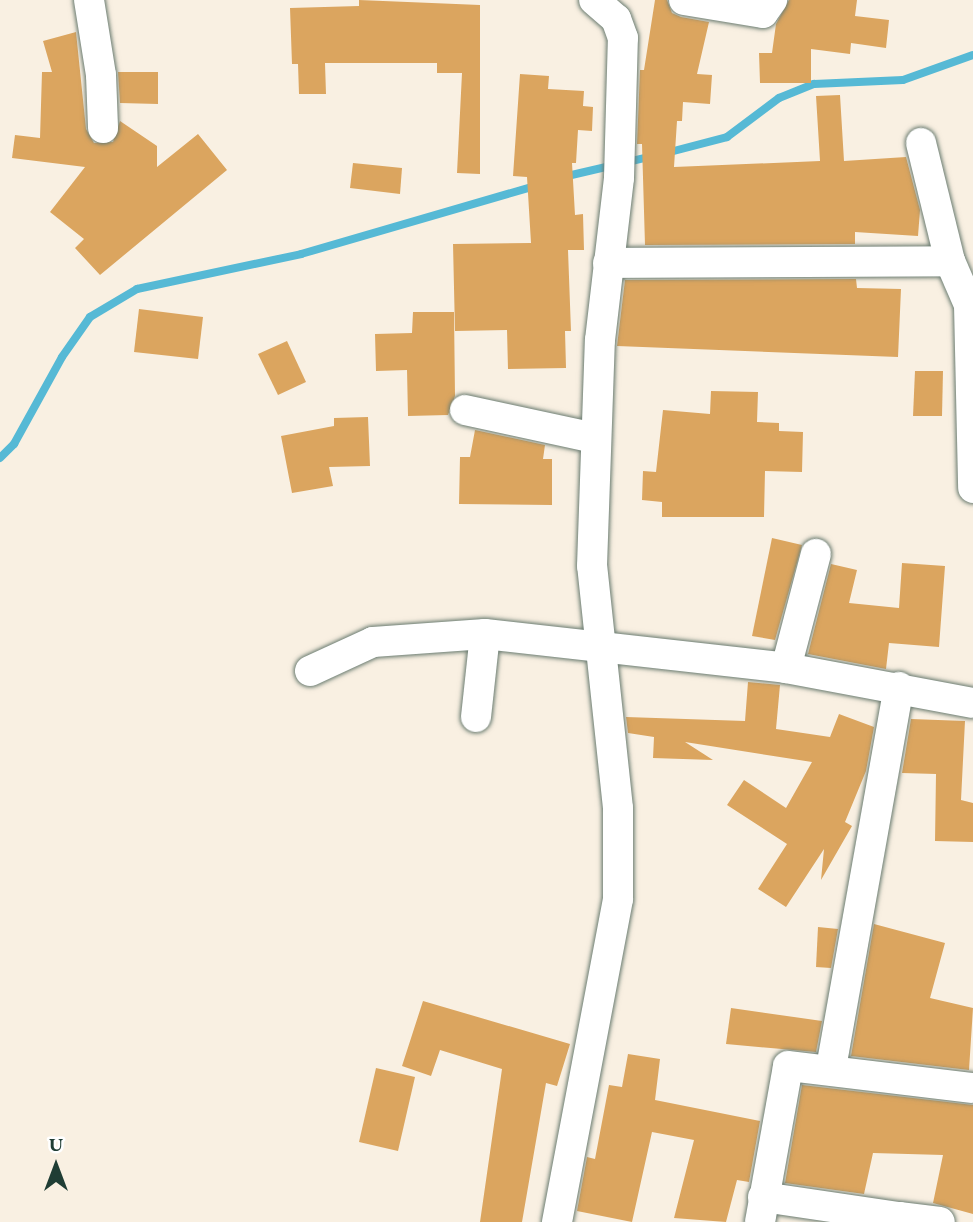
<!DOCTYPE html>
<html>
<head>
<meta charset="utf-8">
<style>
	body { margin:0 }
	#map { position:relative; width:973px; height:1222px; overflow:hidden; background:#f9f0e2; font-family:"EB Garamond",serif }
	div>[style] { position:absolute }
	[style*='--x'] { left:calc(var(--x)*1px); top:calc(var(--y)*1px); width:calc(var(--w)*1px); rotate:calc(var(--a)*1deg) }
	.stream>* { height:8px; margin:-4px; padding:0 4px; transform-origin:4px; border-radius:4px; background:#56b9d5 }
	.building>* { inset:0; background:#dba55f }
	.roads { filter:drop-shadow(0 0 2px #6b7c71) drop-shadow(0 0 2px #6b7c71) }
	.minor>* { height:30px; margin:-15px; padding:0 15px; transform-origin:15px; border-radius:15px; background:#fff }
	span { translate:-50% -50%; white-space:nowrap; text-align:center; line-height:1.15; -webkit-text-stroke:7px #fff; paint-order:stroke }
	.north { position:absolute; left:21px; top:1131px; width:70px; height:70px; -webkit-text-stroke:5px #fff; paint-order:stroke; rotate:0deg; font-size:19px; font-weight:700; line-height:28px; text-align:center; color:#1f3d34 }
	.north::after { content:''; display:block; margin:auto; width:24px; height:32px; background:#1f3d34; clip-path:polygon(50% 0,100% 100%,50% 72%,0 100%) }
</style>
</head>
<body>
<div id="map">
	<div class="stream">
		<i style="--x:666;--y:153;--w:63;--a:-14.7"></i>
		<i style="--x:727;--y:137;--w:65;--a:-36.9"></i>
		<i style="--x:779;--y:98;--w:38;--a:-22"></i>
		<i style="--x:814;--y:84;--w:89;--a:-2.6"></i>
		<i style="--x:903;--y:80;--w:74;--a:-19.7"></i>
		<i style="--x:563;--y:177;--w:92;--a:-13.1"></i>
		<i style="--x:0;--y:458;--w:20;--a:-45"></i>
		<i style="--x:14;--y:444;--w:99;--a:-61.1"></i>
		<i style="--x:62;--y:357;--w:49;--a:-55"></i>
		<i style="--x:90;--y:317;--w:55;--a:-30.8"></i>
		<i style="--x:137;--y:289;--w:168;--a:-12"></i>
		<i style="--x:301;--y:254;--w:247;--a:-16.2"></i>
	</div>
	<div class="building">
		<i style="clip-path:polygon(359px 0,480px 5px,480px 174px,457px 173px,462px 73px,437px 73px,437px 63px,325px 63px,326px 94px,299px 94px,298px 64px,292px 64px,290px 8px,359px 6px)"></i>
		<i style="clip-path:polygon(655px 0,667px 0,672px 13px,681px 17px,709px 22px,697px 74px,712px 75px,710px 104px,683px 102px,682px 121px,677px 121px,674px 167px,820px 161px,816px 96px,840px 95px,844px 161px,906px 157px,920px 210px,918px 236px,855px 232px,855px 244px,645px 245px,642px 144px,637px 144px,640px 70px,644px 70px)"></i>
		<i style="clip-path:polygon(789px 0,857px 0,855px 16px,889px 20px,886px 48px,851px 43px,850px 54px,811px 49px,811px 83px,760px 83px,759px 53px,772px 53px,776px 24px)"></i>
		<i style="clip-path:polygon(76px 32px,86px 129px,94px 143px,113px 142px,120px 121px,157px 146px,157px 167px,198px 134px,227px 170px,100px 275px,75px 248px,84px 239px,50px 212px,85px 167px,12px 158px,15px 135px,40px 138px,42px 72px,52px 72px,43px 41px)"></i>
		<i style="clip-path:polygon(118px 72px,158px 72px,158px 104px,120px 103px)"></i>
		<i style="clip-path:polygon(520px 74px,549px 76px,548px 89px,584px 91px,583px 106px,593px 107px,592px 131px,578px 130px,576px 163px,572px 163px,575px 215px,583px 214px,584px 250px,568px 250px,571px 331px,565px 331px,566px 368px,508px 369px,507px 330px,455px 331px,453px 244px,531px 243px,527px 177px,513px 176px)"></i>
		<i style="clip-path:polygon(353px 163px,402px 168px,400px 194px,350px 188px)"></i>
		<i style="clip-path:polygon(856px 279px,857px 288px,901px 289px,898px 357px,617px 346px,625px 280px)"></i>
		<i style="clip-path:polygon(139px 309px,203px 317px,198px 359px,134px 352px)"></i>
		<i style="clip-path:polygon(413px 312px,454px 312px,455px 396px,448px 415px,408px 416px,407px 370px,376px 371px,375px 334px,412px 333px)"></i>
		<i style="clip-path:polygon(287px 341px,306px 382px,278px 395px,258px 354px)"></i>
		<i style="clip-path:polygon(915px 371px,943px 371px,942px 416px,913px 416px)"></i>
		<i style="clip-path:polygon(711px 391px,758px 392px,757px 422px,779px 423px,779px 431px,803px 432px,802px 472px,765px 471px,764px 517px,662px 517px,662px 502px,642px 500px,643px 471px,656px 472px,663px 410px,710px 414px)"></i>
		<i style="clip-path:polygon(368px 417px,370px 466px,329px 467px,333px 486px,292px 493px,281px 436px,334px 426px,334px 418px)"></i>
		<i style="clip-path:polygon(475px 430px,545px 445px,543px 459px,552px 459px,552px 505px,459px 504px,460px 457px,470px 457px)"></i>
		<i style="clip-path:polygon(772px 538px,802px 545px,775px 640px,752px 636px)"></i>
		<i style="clip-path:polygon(902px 563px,945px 566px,939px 647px,889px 643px,886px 669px,808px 654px,831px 564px,857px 570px,849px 603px,899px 608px)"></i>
		<i style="clip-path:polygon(748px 682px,780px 685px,776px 729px,830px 737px,839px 714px,874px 727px,866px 771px,845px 822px,852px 826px,821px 880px,824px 849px,786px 907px,758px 889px,787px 844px,727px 805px,744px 780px,786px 808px,812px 762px,685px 742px,713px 760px,653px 758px,654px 737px,628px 733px,626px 717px,745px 721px)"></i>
		<i style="clip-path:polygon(911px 719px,965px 721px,961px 800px,973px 803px,973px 842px,935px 841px,936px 774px,902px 773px)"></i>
		<i style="clip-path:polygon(874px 924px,945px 943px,930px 998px,973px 1008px,969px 1070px,851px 1056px)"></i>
		<i style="clip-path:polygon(818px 927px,838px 929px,831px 968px,816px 967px)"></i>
		<i style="clip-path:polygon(423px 1001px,570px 1044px,557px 1086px,546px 1083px,522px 1222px,480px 1222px,502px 1069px,440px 1050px,431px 1076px,402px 1066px)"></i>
		<i style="clip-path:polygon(731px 1008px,822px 1021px,816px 1052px,726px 1044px)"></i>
		<i style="clip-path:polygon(628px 1054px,660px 1059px,655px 1100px,760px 1121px,749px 1182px,737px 1180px,726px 1222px,674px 1218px,694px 1140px,652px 1132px,632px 1222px,577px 1211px,587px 1157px,595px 1159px,609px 1085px,622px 1087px)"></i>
		<i style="clip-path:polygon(376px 1068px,415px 1077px,398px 1151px,359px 1142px)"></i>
		<i style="clip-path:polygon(802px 1085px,973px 1105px,973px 1214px,933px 1203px,943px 1155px,873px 1153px,864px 1194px,785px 1183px)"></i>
	</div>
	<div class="roads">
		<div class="minor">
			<i style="--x:89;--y:0;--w:76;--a:80.9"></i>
			<i style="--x:101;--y:75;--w:53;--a:87.8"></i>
			<i style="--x:684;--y:0;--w:80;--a:9.3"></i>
			<i style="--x:763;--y:13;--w:16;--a:-55"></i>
			<i style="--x:921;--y:143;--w:122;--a:76.2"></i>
			<i style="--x:608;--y:263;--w:342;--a:-0.3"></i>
			<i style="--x:950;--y:261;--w:48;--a:66.6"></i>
			<i style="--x:969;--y:305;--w:183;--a:88.7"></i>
			<i style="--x:465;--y:410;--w:133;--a:12.2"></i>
			<i style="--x:786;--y:668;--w:118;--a:-75.3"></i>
			<i style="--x:310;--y:671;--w:69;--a:-24.7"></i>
			<i style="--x:373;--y:642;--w:112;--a:-4.1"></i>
			<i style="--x:485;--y:634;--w:303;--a:6.4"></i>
			<i style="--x:786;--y:668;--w:190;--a:10.6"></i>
			<i style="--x:476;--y:717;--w:83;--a:-83.8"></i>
			<i style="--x:831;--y:1068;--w:387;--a:-79.9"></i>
			<i style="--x:763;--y:1197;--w:137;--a:8.4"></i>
			<i style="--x:899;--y:1217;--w:5;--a:90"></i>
			<i style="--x:899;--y:1217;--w:41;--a:7"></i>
			<i style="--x:557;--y:1222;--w:329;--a:-79.3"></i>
			<i style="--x:618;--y:899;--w:91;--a:-90"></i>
			<i style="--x:618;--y:808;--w:243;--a:-96.1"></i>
			<i style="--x:592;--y:566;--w:226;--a:-88"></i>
			<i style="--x:600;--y:340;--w:163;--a:-83.3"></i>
			<i style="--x:619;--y:178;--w:140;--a:-88.4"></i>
			<i style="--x:623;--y:38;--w:20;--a:-110"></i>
			<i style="--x:616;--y:19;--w:29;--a:-139"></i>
			<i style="--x:760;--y:1222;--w:158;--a:-79.8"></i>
			<i style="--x:788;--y:1066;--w:186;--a:6.8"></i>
		</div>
	</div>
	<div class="north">U</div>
</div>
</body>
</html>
